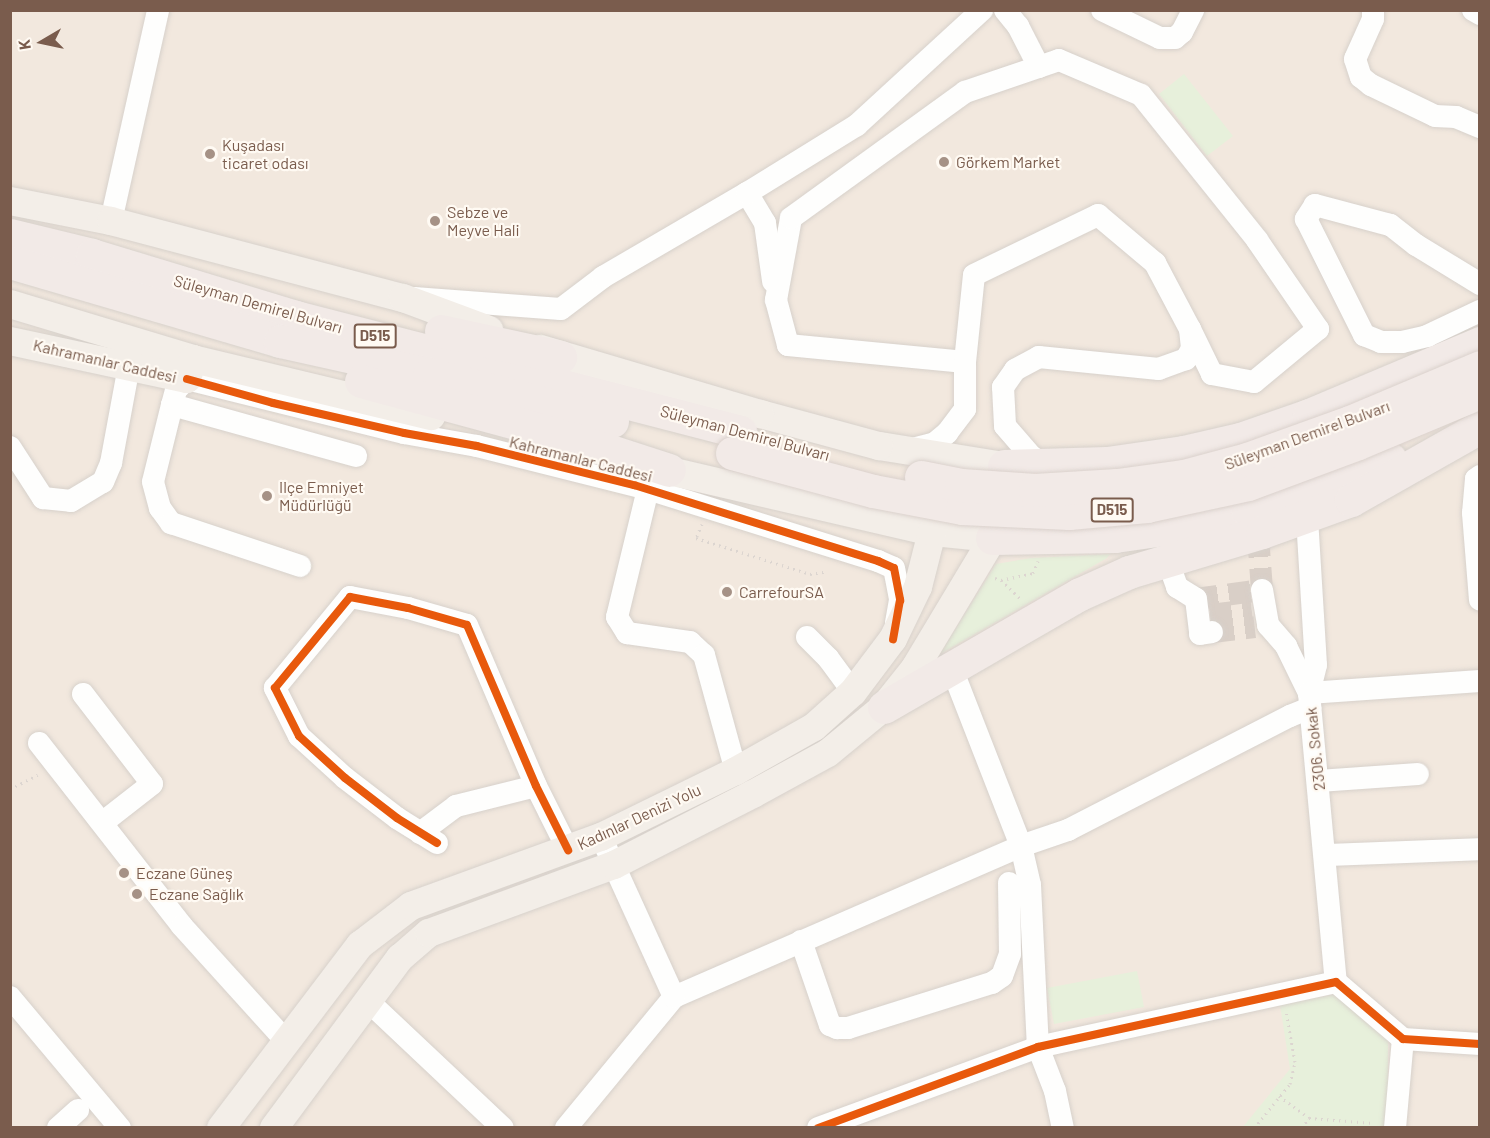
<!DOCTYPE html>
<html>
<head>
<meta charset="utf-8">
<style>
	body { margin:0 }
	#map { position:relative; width:1490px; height:1138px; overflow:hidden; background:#f9f5f0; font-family:Barlow,sans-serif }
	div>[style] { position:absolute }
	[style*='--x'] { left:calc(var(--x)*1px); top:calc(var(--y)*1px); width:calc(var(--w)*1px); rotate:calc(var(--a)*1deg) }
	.residential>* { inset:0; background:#f2e8de }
	.green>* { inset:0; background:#e7f0db }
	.minor-tunnel>* { height:22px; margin-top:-11px; transform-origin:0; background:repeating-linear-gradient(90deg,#d9cfc7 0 22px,transparent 0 33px) }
	.path>* { height:3px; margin-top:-1.5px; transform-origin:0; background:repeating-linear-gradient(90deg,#dcd5d0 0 1.5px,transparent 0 6px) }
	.roads { filter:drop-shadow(0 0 2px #d7d1cb) drop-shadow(0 0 2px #d7d1cb) }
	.minor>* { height:22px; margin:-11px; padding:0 11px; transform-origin:11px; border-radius:11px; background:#fefefd }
	.major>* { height:28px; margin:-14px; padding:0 14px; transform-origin:14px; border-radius:14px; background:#f3eee8 }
	.highway>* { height:33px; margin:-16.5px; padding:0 16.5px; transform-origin:16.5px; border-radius:16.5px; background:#f2eae7 }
	.bridges { filter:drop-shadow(0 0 2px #dad1cc) drop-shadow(0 0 2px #dad1cc) }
	.highway-bridge>* { height:33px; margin:-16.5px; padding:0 16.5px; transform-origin:16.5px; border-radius:16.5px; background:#f2eae7 }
	.cycleway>* { height:8px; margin:-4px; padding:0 4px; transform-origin:4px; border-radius:4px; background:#e8590c }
	.dots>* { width:16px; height:16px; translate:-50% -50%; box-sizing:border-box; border:3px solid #fffaf3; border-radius:50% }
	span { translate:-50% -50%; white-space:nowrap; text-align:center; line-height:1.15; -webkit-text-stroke:4.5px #fffaf3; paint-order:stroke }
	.shield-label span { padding:2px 4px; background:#fffaf3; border:2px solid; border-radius:4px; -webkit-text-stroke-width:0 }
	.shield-label { font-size:15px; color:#7a5c4d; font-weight:700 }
	.poi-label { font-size:16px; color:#7a5c4d }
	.left { translate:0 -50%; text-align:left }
	.street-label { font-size:16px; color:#7a5c4d }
	.frame { position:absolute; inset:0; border:12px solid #7a5c4d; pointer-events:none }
	.north { position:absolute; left:12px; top:12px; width:60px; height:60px; -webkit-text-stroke:4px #fffaf3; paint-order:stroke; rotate:261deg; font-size:16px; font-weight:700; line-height:24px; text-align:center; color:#7a5c4d }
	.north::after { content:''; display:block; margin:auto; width:21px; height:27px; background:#7a5c4d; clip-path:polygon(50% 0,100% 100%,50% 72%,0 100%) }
</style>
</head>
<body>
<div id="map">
	<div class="residential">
		<i style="clip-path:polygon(10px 11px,1479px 11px,1479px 1127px,11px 1127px)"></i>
	</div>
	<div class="green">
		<i style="clip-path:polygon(1184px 74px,1233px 136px,1207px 156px,1159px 94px)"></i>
		<i style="clip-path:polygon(1110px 554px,1107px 558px,940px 654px,996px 564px,1031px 558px)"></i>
		<i style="clip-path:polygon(1137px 971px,1144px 1007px,1054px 1024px,1047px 988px)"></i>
		<i style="clip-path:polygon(1341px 993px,1388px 1034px,1388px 1127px,1242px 1128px,1290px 1069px,1280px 1005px)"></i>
	</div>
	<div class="minor-tunnel">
		<i style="--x:1196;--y:599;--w:67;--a:-7.8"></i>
		<i style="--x:1262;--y:590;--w:41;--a:-94.2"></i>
		<i style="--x:1259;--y:549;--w:17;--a:-80"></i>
		<i style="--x:1210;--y:615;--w:42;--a:-6.8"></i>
		<i style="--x:1212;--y:632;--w:43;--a:-6.6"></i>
	</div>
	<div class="path">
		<i style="--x:702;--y:524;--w:15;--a:113"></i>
		<i style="--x:696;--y:538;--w:120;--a:17.5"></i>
		<i style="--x:810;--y:574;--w:18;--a:-9"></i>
		<i style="--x:995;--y:578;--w:6;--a:18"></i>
		<i style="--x:1001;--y:580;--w:29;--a:44"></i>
		<i style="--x:1001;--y:580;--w:33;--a:-12"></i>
		<i style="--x:1033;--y:573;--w:13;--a:-67"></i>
		<i style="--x:10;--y:789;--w:31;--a:-27"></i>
		<i style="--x:1279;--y:1096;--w:37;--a:36"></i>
		<i style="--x:1309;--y:1118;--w:64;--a:4.5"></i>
		<i style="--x:1254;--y:1128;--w:57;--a:-50.7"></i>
		<i style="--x:1290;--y:1084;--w:23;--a:-77"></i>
		<i style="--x:1295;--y:1062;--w:52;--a:-100"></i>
		<i style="--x:1302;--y:1128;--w:12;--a:-55"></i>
	</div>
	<div class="roads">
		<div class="minor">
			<i style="--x:1005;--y:10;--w:21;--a:51"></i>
			<i style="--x:1018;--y:26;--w:46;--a:62.9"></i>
			<i style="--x:1102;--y:10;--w:64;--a:25.8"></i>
			<i style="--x:1160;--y:38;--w:15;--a:0"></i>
			<i style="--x:1175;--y:38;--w:9;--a:-41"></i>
			<i style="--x:1182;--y:32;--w:25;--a:-63"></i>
			<i style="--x:1373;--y:10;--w:9;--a:90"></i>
			<i style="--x:1373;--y:19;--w:44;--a:114.2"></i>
			<i style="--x:1355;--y:59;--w:19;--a:72"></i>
			<i style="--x:1361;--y:77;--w:13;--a:39"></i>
			<i style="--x:1371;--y:85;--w:71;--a:25.8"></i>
			<i style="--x:1435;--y:116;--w:21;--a:3"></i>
			<i style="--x:1456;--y:117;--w:26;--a:23"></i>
			<i style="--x:1473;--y:10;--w:8;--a:30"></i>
			<i style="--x:747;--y:193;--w:35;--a:59"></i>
			<i style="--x:765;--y:223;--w:59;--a:82.1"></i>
			<i style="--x:111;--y:221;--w:216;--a:-77.4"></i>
			<i style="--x:1480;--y:284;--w:75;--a:-148.6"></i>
			<i style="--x:1416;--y:245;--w:33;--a:-142"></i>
			<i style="--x:1390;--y:225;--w:78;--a:-165.1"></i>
			<i style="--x:1315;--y:205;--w:17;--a:123"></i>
			<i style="--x:1306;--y:219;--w:130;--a:63.4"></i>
			<i style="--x:1364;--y:335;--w:18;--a:22"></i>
			<i style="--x:1381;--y:342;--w:21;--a:0"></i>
			<i style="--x:1402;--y:342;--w:26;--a:-13"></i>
			<i style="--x:1427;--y:336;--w:59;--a:-25.3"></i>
			<i style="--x:414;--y:298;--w:147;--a:4.3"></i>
			<i style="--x:561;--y:309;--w:53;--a:-37.3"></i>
			<i style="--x:603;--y:277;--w:167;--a:-30.3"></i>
			<i style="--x:747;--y:193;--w:129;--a:-31.7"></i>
			<i style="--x:857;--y:125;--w:170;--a:-42.6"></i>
			<i style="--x:965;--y:362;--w:178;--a:-174.5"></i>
			<i style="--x:788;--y:345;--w:47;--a:-104.9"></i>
			<i style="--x:776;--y:300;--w:83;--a:-79.6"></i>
			<i style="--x:791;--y:218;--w:215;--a:-35.9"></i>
			<i style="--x:965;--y:92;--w:99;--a:-18.8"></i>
			<i style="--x:1059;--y:60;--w:89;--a:23.1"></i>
			<i style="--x:1141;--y:95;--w:186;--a:51.3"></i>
			<i style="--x:1257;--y:240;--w:108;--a:55.6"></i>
			<i style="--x:1318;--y:329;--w:83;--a:140.4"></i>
			<i style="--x:1254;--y:382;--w:43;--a:-169.2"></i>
			<i style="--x:1212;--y:374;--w:50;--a:-116.1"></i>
			<i style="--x:172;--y:405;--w:79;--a:103.9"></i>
			<i style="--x:153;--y:482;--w:27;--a:75"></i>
			<i style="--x:160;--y:508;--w:19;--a:54"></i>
			<i style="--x:171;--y:523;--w:136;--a:18.4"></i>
			<i style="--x:10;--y:447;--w:61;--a:57.1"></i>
			<i style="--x:43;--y:498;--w:28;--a:6"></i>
			<i style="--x:71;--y:501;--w:37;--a:-31"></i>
			<i style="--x:103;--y:482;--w:21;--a:-67"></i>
			<i style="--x:111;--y:463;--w:99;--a:-79.5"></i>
			<i style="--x:909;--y:450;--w:27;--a:-15"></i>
			<i style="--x:935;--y:443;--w:16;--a:-40"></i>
			<i style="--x:947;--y:433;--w:30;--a:-53"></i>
			<i style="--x:965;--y:409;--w:47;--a:-90"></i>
			<i style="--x:965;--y:362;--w:87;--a:-84.1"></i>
			<i style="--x:974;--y:275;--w:138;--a:-25.8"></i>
			<i style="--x:1098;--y:215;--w:75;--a:40.1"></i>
			<i style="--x:1155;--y:263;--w:75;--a:62.1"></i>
			<i style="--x:1190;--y:329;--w:20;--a:84"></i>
			<i style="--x:1192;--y:349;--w:12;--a:121"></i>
			<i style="--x:1186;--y:359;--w:29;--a:160"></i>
			<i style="--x:1159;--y:369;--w:121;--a:-174.3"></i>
			<i style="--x:1039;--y:357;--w:27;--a:152"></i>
			<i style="--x:1015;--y:370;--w:21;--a:125"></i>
			<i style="--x:1003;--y:387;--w:39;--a:87"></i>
			<i style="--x:1005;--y:426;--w:40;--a:49"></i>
			<i style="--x:1031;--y:456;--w:19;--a:32"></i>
			<i style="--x:356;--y:456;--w:191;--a:-164.5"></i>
			<i style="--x:172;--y:405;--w:16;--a:-75"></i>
			<i style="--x:176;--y:390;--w:16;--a:-45"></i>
			<i style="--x:187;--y:379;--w:224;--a:14"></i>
			<i style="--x:404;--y:433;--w:74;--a:10.1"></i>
			<i style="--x:477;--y:446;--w:176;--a:14.1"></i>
			<i style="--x:648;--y:489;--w:241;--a:17.4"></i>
			<i style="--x:878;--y:561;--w:17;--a:24"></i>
			<i style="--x:894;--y:568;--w:33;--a:79"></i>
			<i style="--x:900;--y:600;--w:23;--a:100"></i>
			<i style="--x:1480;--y:476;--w:5;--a:143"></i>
			<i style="--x:1476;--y:479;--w:34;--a:95"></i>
			<i style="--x:1473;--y:513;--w:87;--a:85.4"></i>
			<i style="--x:648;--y:489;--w:132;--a:103.6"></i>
			<i style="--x:617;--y:617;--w:19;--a:58"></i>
			<i style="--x:627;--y:633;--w:64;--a:8.1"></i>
			<i style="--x:690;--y:642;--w:19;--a:43"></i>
			<i style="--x:704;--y:655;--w:120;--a:74.6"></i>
			<i style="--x:1307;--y:518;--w:147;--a:86.5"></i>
			<i style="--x:1316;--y:665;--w:29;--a:104"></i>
			<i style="--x:1309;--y:693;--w:290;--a:84.7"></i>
			<i style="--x:1167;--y:559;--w:30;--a:70"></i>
			<i style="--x:1177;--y:587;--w:22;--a:32"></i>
			<i style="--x:1196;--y:599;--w:35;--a:83"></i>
			<i style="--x:1200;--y:634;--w:12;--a:-9"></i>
			<i style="--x:1262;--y:590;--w:36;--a:80"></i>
			<i style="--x:1268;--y:625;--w:28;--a:49"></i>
			<i style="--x:1286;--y:646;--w:52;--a:63.9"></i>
			<i style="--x:1309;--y:693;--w:171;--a:-4"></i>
			<i style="--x:807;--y:637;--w:30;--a:45"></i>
			<i style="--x:828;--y:658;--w:42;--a:53.7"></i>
			<i style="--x:952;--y:669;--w:190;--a:68.7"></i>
			<i style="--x:1021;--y:846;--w:40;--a:77"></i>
			<i style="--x:1030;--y:885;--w:162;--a:87.2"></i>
			<i style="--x:1038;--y:1047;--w:47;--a:68.9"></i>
			<i style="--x:1055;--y:1091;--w:38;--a:78"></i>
			<i style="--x:83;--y:694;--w:113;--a:52.5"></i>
			<i style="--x:152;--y:784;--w:63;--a:142"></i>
			<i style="--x:39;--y:743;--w:232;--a:52"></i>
			<i style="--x:182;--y:926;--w:154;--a:47.9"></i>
			<i style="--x:1319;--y:781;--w:99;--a:-4"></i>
			<i style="--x:420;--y:833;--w:45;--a:-36.9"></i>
			<i style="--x:456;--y:806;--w:82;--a:-14"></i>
			<i style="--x:437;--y:843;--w:47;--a:-148"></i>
			<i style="--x:397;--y:818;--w:66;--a:-142.4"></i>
			<i style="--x:345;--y:778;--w:62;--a:-137.6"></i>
			<i style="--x:299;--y:736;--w:54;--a:-116.6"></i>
			<i style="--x:275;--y:688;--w:118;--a:-50.5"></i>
			<i style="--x:350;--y:597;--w:59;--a:10.7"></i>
			<i style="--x:408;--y:608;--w:61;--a:16.1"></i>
			<i style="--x:467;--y:625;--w:175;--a:66.8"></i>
			<i style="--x:536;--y:786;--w:72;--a:63.4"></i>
			<i style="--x:1326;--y:855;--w:154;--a:-2.2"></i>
			<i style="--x:801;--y:941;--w:89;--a:71"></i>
			<i style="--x:830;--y:1025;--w:8;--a:23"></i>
			<i style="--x:837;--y:1028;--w:11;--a:0"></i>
			<i style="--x:848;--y:1028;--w:151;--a:-17.4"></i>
			<i style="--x:992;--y:983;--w:12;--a:-35"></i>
			<i style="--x:1002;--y:976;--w:23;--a:-70"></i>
			<i style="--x:1010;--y:954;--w:71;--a:-90.8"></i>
			<i style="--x:10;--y:997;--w:171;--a:50"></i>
			<i style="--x:674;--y:997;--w:378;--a:-23.5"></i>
			<i style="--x:1021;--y:846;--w:50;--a:-18.8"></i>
			<i style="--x:1068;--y:830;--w:250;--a:-27.2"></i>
			<i style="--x:1290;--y:716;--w:22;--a:-22"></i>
			<i style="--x:368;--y:1001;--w:185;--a:43.3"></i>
			<i style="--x:58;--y:1128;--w:27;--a:-42"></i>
			<i style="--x:566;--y:1128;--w:170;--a:-50.5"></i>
			<i style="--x:674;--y:997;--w:176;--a:-114.5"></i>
			<i style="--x:818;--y:1128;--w:234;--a:-20.2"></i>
			<i style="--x:1038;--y:1047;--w:305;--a:-12.3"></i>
			<i style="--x:1336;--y:982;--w:88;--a:40.4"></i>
			<i style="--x:1403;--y:1039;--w:77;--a:3.7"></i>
			<i style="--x:1395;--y:1128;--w:89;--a:-84.9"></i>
		</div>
		<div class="major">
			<i style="--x:10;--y:201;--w:103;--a:11.2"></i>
			<i style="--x:111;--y:221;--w:302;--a:14.8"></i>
			<i style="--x:403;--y:298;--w:92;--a:20.4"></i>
			<i style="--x:10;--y:304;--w:191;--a:16.7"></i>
			<i style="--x:193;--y:359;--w:245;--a:13.5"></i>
			<i style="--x:10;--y:341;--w:181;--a:12.1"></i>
			<i style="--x:187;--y:379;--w:21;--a:-73"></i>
			<i style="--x:648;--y:466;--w:292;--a:13.1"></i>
			<i style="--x:932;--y:532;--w:60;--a:5.7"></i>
			<i style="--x:221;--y:1128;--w:230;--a:-52.8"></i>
			<i style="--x:360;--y:945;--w:64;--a:-37.4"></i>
			<i style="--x:411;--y:906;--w:202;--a:-20"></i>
			<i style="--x:601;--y:837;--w:150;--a:-26.1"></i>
			<i style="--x:736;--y:771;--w:90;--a:-29.4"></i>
			<i style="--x:814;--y:727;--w:52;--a:-41.9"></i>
			<i style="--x:853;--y:692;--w:66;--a:-53"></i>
			<i style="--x:893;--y:639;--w:58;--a:-64.3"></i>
			<i style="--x:918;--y:587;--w:57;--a:-75.7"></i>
			<i style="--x:932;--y:532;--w:38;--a:-65"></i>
			<i style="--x:948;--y:497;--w:13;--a:-81"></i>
			<i style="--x:274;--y:1128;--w:212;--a:-53.5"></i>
			<i style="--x:400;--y:958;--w:38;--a:-41"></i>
			<i style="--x:429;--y:933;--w:197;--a:-20.2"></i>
			<i style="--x:614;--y:865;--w:156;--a:-27.1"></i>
			<i style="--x:753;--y:794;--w:85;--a:-28.7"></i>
			<i style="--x:828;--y:753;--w:72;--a:-39.4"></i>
			<i style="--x:884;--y:707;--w:50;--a:-51.5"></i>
			<i style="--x:915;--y:668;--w:175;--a:-59"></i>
			<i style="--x:1005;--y:518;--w:15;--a:-74"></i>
			<i style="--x:1009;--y:504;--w:24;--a:-90"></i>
			<i style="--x:1009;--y:480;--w:15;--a:-110"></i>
			<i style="--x:1004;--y:466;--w:127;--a:-170.9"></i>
			<i style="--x:879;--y:446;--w:123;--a:-164.9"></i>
			<i style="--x:760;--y:414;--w:229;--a:-163.5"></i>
		</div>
		<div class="highway">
			<i style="--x:10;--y:235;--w:84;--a:13.7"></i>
			<i style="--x:92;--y:255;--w:213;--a:16.9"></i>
			<i style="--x:296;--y:317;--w:459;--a:14.5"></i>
			<i style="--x:10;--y:262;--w:281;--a:16.3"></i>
			<i style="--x:280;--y:341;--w:153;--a:12.5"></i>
			<i style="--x:429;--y:374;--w:189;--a:14.4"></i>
			<i style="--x:441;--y:331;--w:122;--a:12.3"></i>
			<i style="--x:361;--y:381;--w:213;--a:15.2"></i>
			<i style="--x:567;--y:437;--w:107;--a:17.9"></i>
			<i style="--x:1004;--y:466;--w:103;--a:-1.7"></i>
			<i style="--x:1107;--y:463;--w:77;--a:-8.2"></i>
			<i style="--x:1183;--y:452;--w:58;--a:-12.8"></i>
			<i style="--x:1240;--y:439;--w:73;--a:-19.2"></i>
			<i style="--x:1309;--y:415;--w:186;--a:-22.8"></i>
			<i style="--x:992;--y:538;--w:123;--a:-0.9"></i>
			<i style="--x:1115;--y:536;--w:78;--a:-8.1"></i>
			<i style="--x:1192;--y:525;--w:57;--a:-15.3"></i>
			<i style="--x:1247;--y:510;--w:152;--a:-19.6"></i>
			<i style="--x:884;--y:707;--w:226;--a:-30"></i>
			<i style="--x:1080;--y:594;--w:54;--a:-24.2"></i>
			<i style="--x:1129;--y:572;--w:139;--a:-16.7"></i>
			<i style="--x:1262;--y:532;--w:95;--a:-19.8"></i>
			<i style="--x:1351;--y:500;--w:148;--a:-29.5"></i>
		</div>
	</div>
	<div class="bridges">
		<div class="highway-bridge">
			<i style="--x:732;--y:453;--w:146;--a:15.1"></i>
			<i style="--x:873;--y:491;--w:91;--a:10.8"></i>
			<i style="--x:962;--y:508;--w:107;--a:2.7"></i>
			<i style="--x:1069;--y:513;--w:78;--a:-5.1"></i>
			<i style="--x:1147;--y:506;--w:103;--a:-12.3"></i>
			<i style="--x:1248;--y:484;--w:117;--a:-20.4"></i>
			<i style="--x:1358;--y:443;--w:132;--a:-22.7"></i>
			<i style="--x:921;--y:477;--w:41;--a:11.3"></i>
			<i style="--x:961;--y:485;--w:74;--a:3.9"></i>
			<i style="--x:1035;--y:490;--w:82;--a:-3.5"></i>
			<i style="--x:1117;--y:485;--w:68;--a:-7.7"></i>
			<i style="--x:1184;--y:476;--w:65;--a:-15.1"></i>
			<i style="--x:1247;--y:459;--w:109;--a:-19.8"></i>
			<i style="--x:1350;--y:422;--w:141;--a:-22.9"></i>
		</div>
	</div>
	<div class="cycleway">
		<i style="--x:187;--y:379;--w:89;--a:15.6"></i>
		<i style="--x:273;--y:403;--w:134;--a:12.9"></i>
		<i style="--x:404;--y:433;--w:74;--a:10.1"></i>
		<i style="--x:477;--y:446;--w:162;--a:14"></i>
		<i style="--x:634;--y:485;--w:256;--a:17.3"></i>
		<i style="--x:878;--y:561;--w:17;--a:24"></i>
		<i style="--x:894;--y:568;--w:33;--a:79"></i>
		<i style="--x:900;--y:600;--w:40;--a:100"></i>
		<i style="--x:437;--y:843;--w:47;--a:-148"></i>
		<i style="--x:397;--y:818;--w:66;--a:-142.4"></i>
		<i style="--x:345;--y:778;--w:62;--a:-137.6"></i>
		<i style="--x:299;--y:736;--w:54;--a:-116.6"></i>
		<i style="--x:275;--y:688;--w:118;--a:-50.5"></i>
		<i style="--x:350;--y:597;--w:59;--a:10.7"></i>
		<i style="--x:408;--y:608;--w:61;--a:16.1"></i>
		<i style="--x:467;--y:625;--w:175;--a:66.8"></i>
		<i style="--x:536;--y:786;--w:72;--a:63.4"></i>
		<i style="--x:818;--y:1128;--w:234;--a:-20.2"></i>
		<i style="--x:1038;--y:1047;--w:305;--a:-12.3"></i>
		<i style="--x:1336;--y:982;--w:88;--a:40.4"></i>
		<i style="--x:1403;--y:1039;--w:77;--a:3.7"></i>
	</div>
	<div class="dots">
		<i style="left:210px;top:154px;background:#a69286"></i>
		<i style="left:944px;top:162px;background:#a69286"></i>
		<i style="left:435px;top:221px;background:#a69286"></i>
		<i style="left:267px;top:496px;background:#a69286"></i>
		<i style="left:727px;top:592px;background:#a69286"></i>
		<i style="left:124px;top:873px;background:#a69286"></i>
		<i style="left:137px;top:894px;background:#a69286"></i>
	</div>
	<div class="shield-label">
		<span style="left:375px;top:336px">D515</span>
		<span style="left:1112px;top:510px">D515</span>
	</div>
	<div class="poi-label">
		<span class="left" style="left:222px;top:154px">Kuşadası<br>ticaret odası</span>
		<span class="left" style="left:956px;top:162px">Görkem Market</span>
		<span class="left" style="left:447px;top:221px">Sebze ve<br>Meyve Hali</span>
		<span class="left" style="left:279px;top:496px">Ilçe Emniyet<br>Müdürlüğü</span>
		<span class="left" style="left:739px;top:592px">CarrefourSA</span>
		<span class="left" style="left:136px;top:873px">Eczane Güneş</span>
		<span class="left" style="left:149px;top:894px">Eczane Sağlık</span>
	</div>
	<div class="street-label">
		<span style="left:258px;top:304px;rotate:16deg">Süleyman Demirel Bulvarı</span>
		<span style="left:105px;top:361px;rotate:13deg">Kahramanlar Caddesi</span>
		<span style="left:745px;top:433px;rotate:15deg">Süleyman Demirel Bulvarı</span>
		<span style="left:1307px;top:435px;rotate:-20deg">Süleyman Demirel Bulvarı</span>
		<span style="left:581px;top:459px;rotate:14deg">Kahramanlar Caddesi</span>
		<span style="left:1315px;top:749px;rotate:-96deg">2306. Sokak</span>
		<span style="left:639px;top:817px;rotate:-25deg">Kadınlar Denizi Yolu</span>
	</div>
	<div class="frame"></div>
	<div class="north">K</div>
</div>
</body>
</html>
